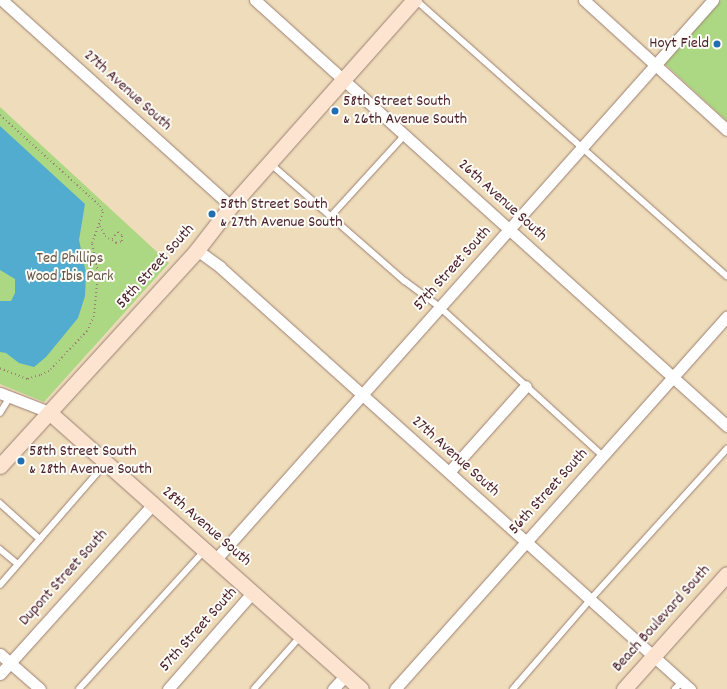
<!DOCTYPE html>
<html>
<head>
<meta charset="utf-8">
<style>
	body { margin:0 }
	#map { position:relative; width:727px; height:689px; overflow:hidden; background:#eedcba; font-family:Dekko,sans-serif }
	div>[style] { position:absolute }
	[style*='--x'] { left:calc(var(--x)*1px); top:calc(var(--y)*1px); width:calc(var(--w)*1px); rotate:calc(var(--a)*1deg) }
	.green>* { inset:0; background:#acd783 }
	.water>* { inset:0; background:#51accf }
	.path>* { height:2px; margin-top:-1px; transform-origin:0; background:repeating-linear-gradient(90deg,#9c7e72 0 1px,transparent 0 4px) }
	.roads { filter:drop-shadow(0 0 1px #9c7e72) drop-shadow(0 0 1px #9c7e72) }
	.lane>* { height:5.5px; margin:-2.75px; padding:0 2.75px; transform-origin:2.75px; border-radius:2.75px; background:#fff }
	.street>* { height:11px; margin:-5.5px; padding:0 5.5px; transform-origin:5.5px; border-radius:5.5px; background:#fff }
	.secondary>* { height:15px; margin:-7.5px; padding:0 7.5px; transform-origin:7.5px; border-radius:7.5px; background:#fde4d1 }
	.dots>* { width:11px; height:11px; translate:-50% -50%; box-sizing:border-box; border:2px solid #fdfcf7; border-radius:50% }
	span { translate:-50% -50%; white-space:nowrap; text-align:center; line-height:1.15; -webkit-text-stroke:4px #fdfcf7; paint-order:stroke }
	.poi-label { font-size:16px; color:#4a1f2b }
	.right { translate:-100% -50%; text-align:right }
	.left { translate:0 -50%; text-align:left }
	.street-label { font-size:16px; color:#4a1f2b }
	.park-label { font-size:16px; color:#675645 }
</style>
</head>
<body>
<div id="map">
	<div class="green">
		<i style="clip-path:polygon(721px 0,727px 0,727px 121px,664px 63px)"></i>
		<i style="clip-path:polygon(0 107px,169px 263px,44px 402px,0 384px)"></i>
	</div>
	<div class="water">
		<i style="clip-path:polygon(0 126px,85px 204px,79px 240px,86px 273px,85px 296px,78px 318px,46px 357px,34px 367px,19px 363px,6px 353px,0 352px,0 301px,11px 301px,15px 293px,15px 279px,0 270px)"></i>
	</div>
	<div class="path">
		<i style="--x:0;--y:115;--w:135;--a:42.3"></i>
		<i style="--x:100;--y:206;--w:7;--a:63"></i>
		<i style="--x:103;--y:212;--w:34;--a:109"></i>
		<i style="--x:92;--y:244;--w:29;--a:78"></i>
		<i style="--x:98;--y:272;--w:44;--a:95.2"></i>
		<i style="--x:94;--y:316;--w:17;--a:115"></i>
		<i style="--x:87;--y:331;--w:55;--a:133.5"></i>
		<i style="--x:49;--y:371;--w:10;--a:156"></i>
		<i style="--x:40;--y:375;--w:14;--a:163"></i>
		<i style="--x:27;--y:379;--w:29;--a:-158"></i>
		<i style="--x:100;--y:226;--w:11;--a:63"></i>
		<i style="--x:105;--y:236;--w:13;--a:32"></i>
		<i style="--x:116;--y:243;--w:6;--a:-18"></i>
		<i style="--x:122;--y:241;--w:6;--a:-90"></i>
		<i style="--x:122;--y:235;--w:5;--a:-143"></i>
		<i style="--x:118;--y:232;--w:9;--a:131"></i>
	</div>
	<div class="roads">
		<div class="lane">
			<i style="--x:416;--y:0;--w:416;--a:41.6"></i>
			<i style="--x:270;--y:163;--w:179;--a:41.2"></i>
			<i style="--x:405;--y:281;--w:44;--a:36.6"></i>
			<i style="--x:440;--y:307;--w:221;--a:42.4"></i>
			<i style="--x:331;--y:216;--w:110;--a:-47.6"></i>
			<i style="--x:0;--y:413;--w:19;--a:-58"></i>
			<i style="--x:0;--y:503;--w:54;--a:42"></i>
			<i style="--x:0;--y:549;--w:23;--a:40"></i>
			<i style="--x:0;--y:585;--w:162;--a:-49"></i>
			<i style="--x:79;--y:689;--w:186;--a:-47.8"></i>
			<i style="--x:254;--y:689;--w:69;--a:-48.5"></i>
			<i style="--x:513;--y:689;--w:118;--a:-49.1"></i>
			<i style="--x:590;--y:600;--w:204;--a:-47.8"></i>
			<i style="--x:675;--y:689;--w:10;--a:-45"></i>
		</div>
		<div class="street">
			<i style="--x:2;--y:0;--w:308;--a:42"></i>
			<i style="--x:255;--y:0;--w:636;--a:42.07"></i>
			<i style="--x:584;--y:0;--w:193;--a:42.3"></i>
			<i style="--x:197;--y:250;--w:29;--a:36"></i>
			<i style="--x:220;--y:267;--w:632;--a:41.92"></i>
			<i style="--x:0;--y:393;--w:53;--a:21.2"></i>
			<i style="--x:449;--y:472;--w:115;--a:-48.2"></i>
			<i style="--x:216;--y:559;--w:748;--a:-48.36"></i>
			<i style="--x:0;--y:654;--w:53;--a:41.2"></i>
			<i style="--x:0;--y:674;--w:229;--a:-48"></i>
			<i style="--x:168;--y:689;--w:129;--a:-48.8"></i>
			<i style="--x:333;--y:689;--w:19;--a:-47"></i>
			<i style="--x:395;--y:689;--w:499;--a:-48.3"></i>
		</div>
		<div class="secondary">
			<i style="--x:49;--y:412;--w:417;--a:41.6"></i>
			<i style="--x:0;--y:466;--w:292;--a:-47.6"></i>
			<i style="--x:197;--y:250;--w:56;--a:-52.3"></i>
			<i style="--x:231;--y:206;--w:276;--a:-48.4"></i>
			<i style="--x:624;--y:689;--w:154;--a:-48.2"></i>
		</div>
	</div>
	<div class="dots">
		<i style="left:717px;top:44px;background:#1f6fb2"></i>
		<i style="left:335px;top:111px;background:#1f6fb2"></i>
		<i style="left:212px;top:214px;background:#1f6fb2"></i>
		<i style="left:21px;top:461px;background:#1f6fb2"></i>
	</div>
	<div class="poi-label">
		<span class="right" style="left:709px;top:44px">Hoyt Field</span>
		<span class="left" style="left:343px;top:111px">58th Street South<br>&amp; 26th Avenue South</span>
		<span class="left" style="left:220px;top:214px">58th Street South<br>&amp; 27th Avenue South</span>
		<span class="left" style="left:29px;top:461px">58th Street South<br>&amp; 28th Avenue South</span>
	</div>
	<div class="street-label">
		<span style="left:127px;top:91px;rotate:42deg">27th Avenue South</span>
		<span style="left:502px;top:201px;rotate:42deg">26th Avenue South</span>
		<span style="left:156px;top:267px;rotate:-48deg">58th Street South</span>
		<span style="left:453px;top:269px;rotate:-48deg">57th Street South</span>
		<span style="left:455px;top:457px;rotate:42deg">27th Avenue South</span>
		<span style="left:549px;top:492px;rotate:-48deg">56th Street South</span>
		<span style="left:206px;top:527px;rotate:41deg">28th Avenue South</span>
		<span style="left:64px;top:578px;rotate:-48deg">Dupont Street South</span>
		<span style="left:662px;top:619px;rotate:-48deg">Beach Boulevard South</span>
		<span style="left:199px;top:630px;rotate:-48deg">57th Street South</span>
	</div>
	<div class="park-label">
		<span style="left:70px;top:268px">Ted Phillips<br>Wood Ibis Park</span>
	</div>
</div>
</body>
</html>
